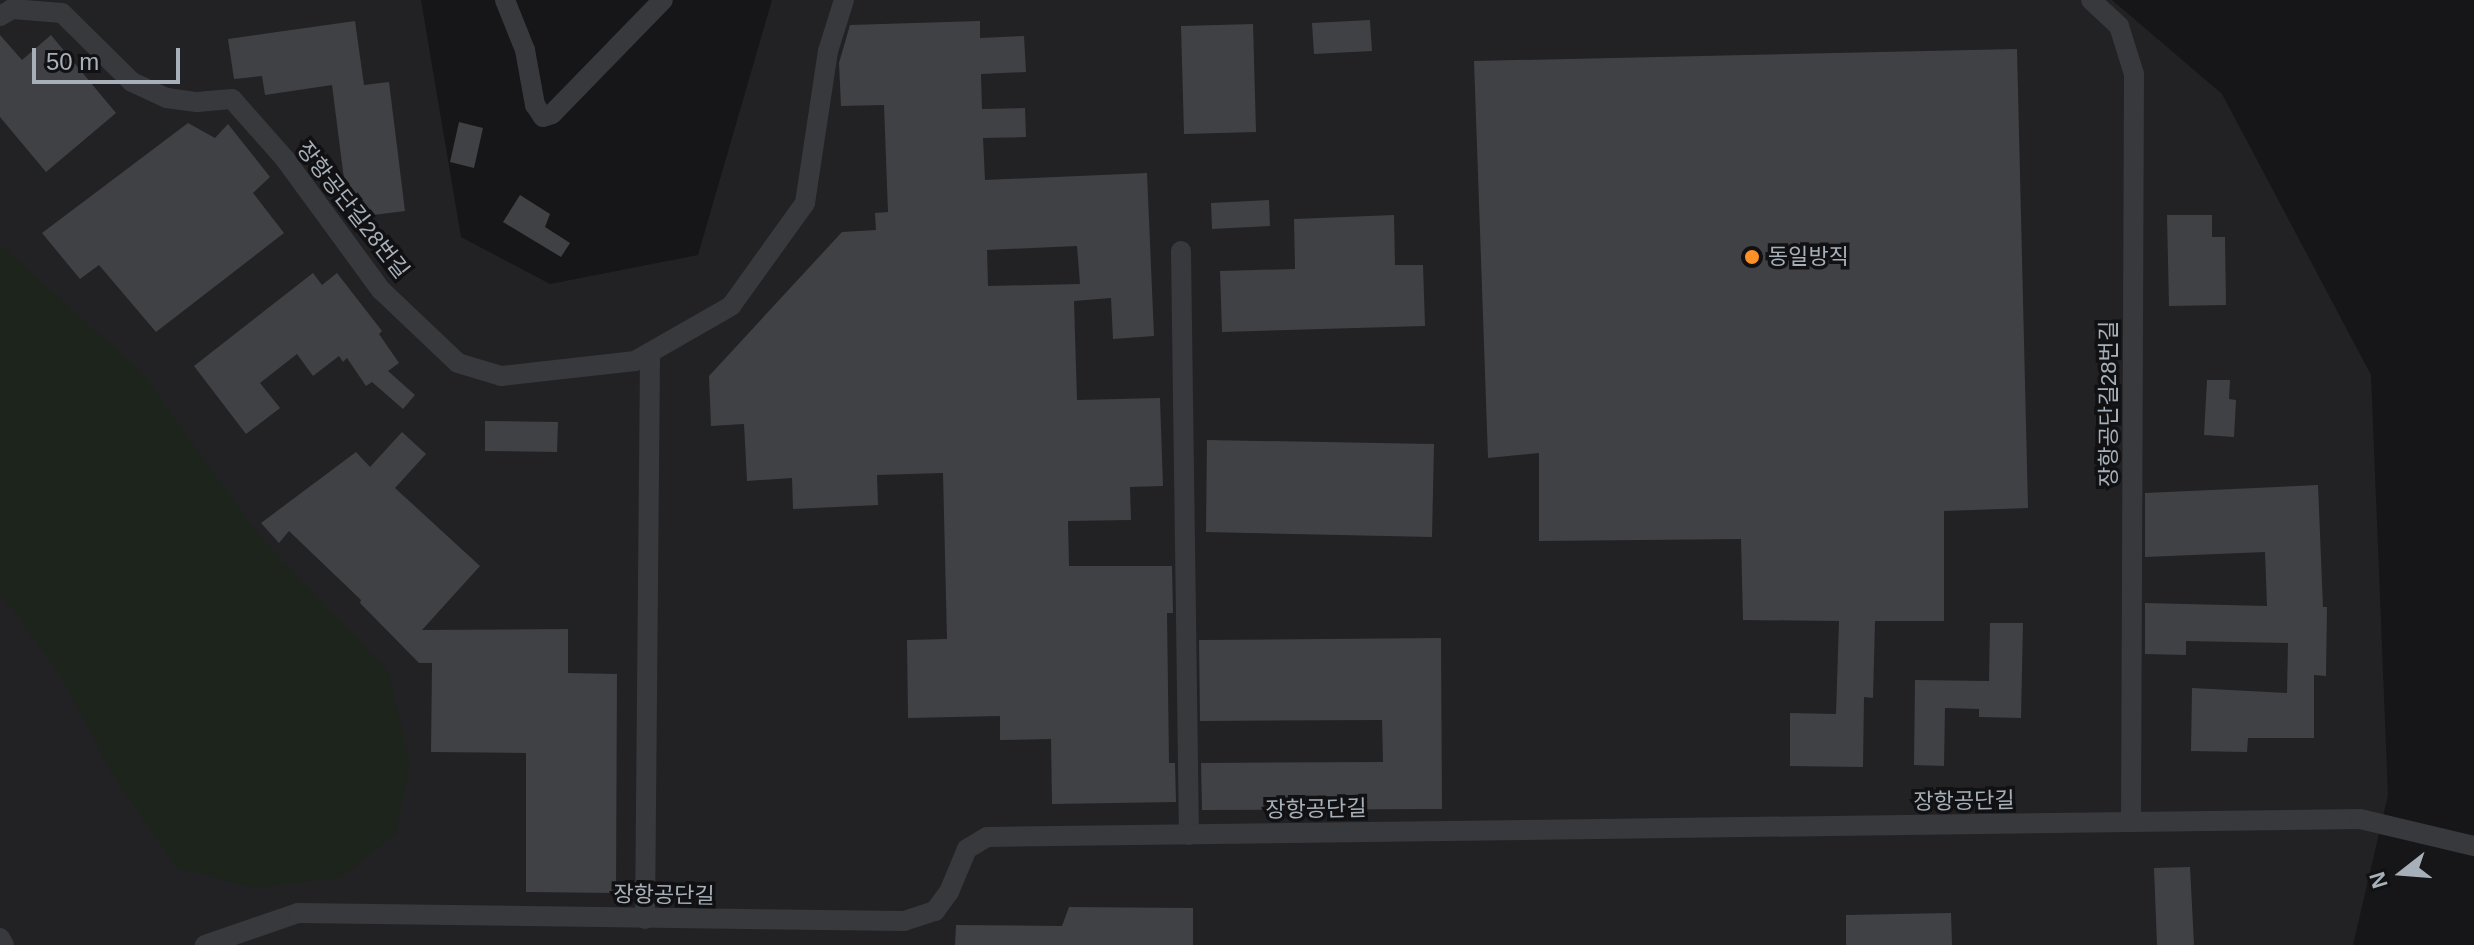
<!DOCTYPE html>
<html>
<head>
<meta charset="utf-8">
<style>
	body { margin:0 }
	#map { position:relative; width:2474px; height:945px; overflow:hidden; background:#161618; font-family:Arial,"Noto Sans KR",sans-serif }
	div>[style] { position:absolute }
	[style*='--x'] { left:calc(var(--x)*1px); top:calc(var(--y)*1px); width:calc(var(--w)*1px); rotate:calc(var(--a)*1deg) }
	.built>* { inset:0; background:#222225 }
	.green>* { inset:0; background:#1c241c }
	.building>* { inset:0; background:#404145 }
	.minor>* { height:20px; margin:-10px; padding:0 10px; transform-origin:10px; border-radius:10px; background:#37393d }
	.dots>* { width:22px; height:22px; translate:-50% -50%; box-sizing:border-box; border:4px solid #111113; border-radius:50% }
	span { translate:-50% -50%; white-space:nowrap; text-align:center; line-height:1.15; -webkit-text-stroke:7px #111113; paint-order:stroke }
	.street-label { font-size:22px; color:#a7b0b9 }
	.poi-label { font-size:22px; color:#a7b0b9 }
	.left { translate:0 -50%; text-align:left }
	.north { position:absolute; left:2362px; top:833px; width:80px; height:80px; -webkit-text-stroke:6px #111113; paint-order:stroke; rotate:253deg; font-size:22px; font-weight:700; line-height:32px; text-align:center; color:#a7b0b9 }
	.north::after { content:''; display:block; margin:auto; width:28px; height:36px; background:#a7b0b9; clip-path:polygon(50% 0,100% 100%,50% 72%,0 100%) }
	.scale { position:absolute; left:32px; top:48px; width:148px; height:36px; box-sizing:border-box; border:4px solid #a7b0b9; border-top:0; padding-left:10px; font-size:24px; line-height:28px; white-space:nowrap; color:#a7b0b9; -webkit-text-stroke:6px #111113; paint-order:stroke }
</style>
</head>
<body>
<div id="map">
	<div class="built">
		<i style="clip-path:polygon(0 0,421px 0,461px 237px,550px 284px,698px 255px,772px 0,2112px 0,2222px 94px,2371px 375px,2388px 795px,2353px 945px,0 945px)"></i>
	</div>
	<div class="green">
		<i style="clip-path:polygon(0 245px,142px 373px,259px 536px,388px 671px,410px 764px,396px 833px,341px 877px,256px 888px,177px 868px,114px 777px,60px 674px,0 593px)"></i>
	</div>
	<div class="building">
		<i style="clip-path:polygon(1370px 20px,1372px 51px,1314px 54px,1312px 23px)"></i>
		<i style="clip-path:polygon(355px 21px,364px 85px,389px 82px,405px 211px,349px 218px,332px 85px,265px 95px,262px 76px,234px 79px,228px 39px)"></i>
		<i style="clip-path:polygon(evenodd,980px 21px,980px 38px,1024px 36px,1026px 72px,981px 74px,982px 109px,1025px 108px,1026px 137px,983px 138px,985px 180px,1147px 173px,1154px 336px,1113px 339px,1111px 298px,1074px 301px,1077px 400px,1160px 398px,1163px 486px,1130px 487px,1131px 520px,1068px 521px,1069px 566px,1172px 566px,1173px 613px,1167px 613px,1169px 763px,1175px 763px,1176px 802px,1052px 804px,1051px 739px,1000px 740px,1000px 716px,908px 718px,907px 640px,947px 639px,943px 473px,877px 475px,878px 505px,793px 509px,792px 478px,747px 481px,744px 424px,711px 426px,709px 376px,842px 232px,876px 230px,875px 213px,888px 212px,884px 105px,841px 106px,839px 63px,850px 25px,980px 21px,1077px 246px,1080px 284px,988px 286px,987px 250px,1077px 246px)"></i>
		<i style="clip-path:polygon(1253px 24px,1256px 132px,1184px 134px,1181px 26px)"></i>
		<i style="clip-path:polygon(0 35px,22px 60px,51px 35px,116px 113px,46px 172px,0 117px)"></i>
		<i style="clip-path:polygon(2017px 49px,2028px 508px,1944px 511px,1944px 621px,1875px 621px,1873px 698px,1864px 697px,1863px 767px,1790px 766px,1790px 713px,1836px 714px,1839px 621px,1743px 620px,1741px 539px,1539px 541px,1539px 453px,1488px 458px,1474px 61px)"></i>
		<i style="clip-path:polygon(459px 122px,483px 128px,474px 168px,450px 162px)"></i>
		<i style="clip-path:polygon(188px 123px,215px 138px,228px 124px,270px 177px,253px 193px,284px 233px,156px 332px,99px 265px,80px 279px,42px 233px)"></i>
		<i style="clip-path:polygon(520px 195px,550px 214px,545px 227px,570px 243px,561px 257px,503px 222px)"></i>
		<i style="clip-path:polygon(1269px 200px,1270px 226px,1212px 229px,1211px 203px)"></i>
		<i style="clip-path:polygon(1394px 215px,1395px 265px,1423px 265px,1425px 326px,1222px 332px,1220px 271px,1295px 269px,1294px 219px)"></i>
		<i style="clip-path:polygon(2167px 215px,2212px 215px,2212px 237px,2225px 237px,2226px 305px,2169px 306px)"></i>
		<i style="clip-path:polygon(313px 273px,322px 285px,337px 273px,382px 331px,379px 334px,399px 363px,388px 371px,415px 395px,403px 409px,372px 382px,366px 386px,347px 358px,343px 362px,339px 356px,313px 376px,297px 354px,260px 383px,280px 408px,246px 434px,194px 366px)"></i>
		<i style="clip-path:polygon(2207px 380px,2230px 380px,2229px 399px,2236px 400px,2234px 437px,2204px 435px)"></i>
		<i style="clip-path:polygon(485px 421px,558px 422px,557px 452px,485px 451px)"></i>
		<i style="clip-path:polygon(402px 432px,426px 454px,395px 488px,480px 566px,422px 630px,568px 629px,568px 673px,617px 674px,616px 893px,526px 892px,526px 753px,431px 752px,432px 663px,419px 663px,360px 603px,361px 600px,289px 531px,279px 543px,261px 523px,356px 452px,370px 467px)"></i>
		<i style="clip-path:polygon(1207px 440px,1434px 444px,1432px 537px,1206px 532px)"></i>
		<i style="clip-path:polygon(2318px 485px,2323px 607px,2327px 607px,2326px 676px,2314px 675px,2314px 738px,2248px 738px,2247px 752px,2191px 751px,2192px 688px,2287px 693px,2288px 643px,2186px 641px,2186px 655px,2145px 654px,2145px 603px,2267px 606px,2265px 552px,2145px 557px,2145px 493px)"></i>
		<i style="clip-path:polygon(1990px 623px,2023px 623px,2021px 718px,1979px 717px,1979px 709px,1945px 708px,1944px 766px,1914px 765px,1915px 680px,1989px 681px)"></i>
		<i style="clip-path:polygon(1441px 638px,1442px 809px,1202px 810px,1201px 763px,1383px 762px,1382px 720px,1200px 721px,1199px 640px)"></i>
		<i style="clip-path:polygon(2190px 867px,2194px 945px,2157px 945px,2154px 868px)"></i>
		<i style="clip-path:polygon(1069px 907px,1193px 908px,1193px 945px,955px 945px,956px 925px,1062px 926px)"></i>
		<i style="clip-path:polygon(1951px 913px,1952px 945px,1846px 945px,1846px 915px)"></i>
	</div>
	<div class="minor">
		<i style="--x:505;--y:0;--w:54;--a:68.2"></i>
		<i style="--x:525;--y:50;--w:56;--a:79.7"></i>
		<i style="--x:535;--y:105;--w:14;--a:56"></i>
		<i style="--x:543;--y:117;--w:9;--a:-18"></i>
		<i style="--x:552;--y:114;--w:159;--a:-45.8"></i>
		<i style="--x:2091;--y:0;--w:38;--a:43"></i>
		<i style="--x:2119;--y:26;--w:50;--a:72.6"></i>
		<i style="--x:2134;--y:74;--w:748;--a:90.23"></i>
		<i style="--x:0;--y:16;--w:14;--a:-30"></i>
		<i style="--x:12;--y:9;--w:50;--a:4.6"></i>
		<i style="--x:62;--y:13;--w:98;--a:44.6"></i>
		<i style="--x:132;--y:82;--w:38;--a:25"></i>
		<i style="--x:167;--y:98;--w:30;--a:8"></i>
		<i style="--x:197;--y:102;--w:35;--a:-5"></i>
		<i style="--x:232;--y:99;--w:80;--a:48.5"></i>
		<i style="--x:285;--y:159;--w:162;--a:53.8"></i>
		<i style="--x:381;--y:290;--w:106;--a:43.5"></i>
		<i style="--x:458;--y:363;--w:45;--a:16.8"></i>
		<i style="--x:501;--y:376;--w:135;--a:-6.4"></i>
		<i style="--x:635;--y:361;--w:111;--a:-29.8"></i>
		<i style="--x:731;--y:306;--w:127;--a:-54.3"></i>
		<i style="--x:805;--y:203;--w:154;--a:-81.4"></i>
		<i style="--x:828;--y:51;--w:53;--a:-72.6"></i>
		<i style="--x:1181;--y:251;--w:584;--a:89.22"></i>
		<i style="--x:645;--y:919;--w:566;--a:-89.49"></i>
		<i style="--x:0;--y:938;--w:8;--a:60"></i>
		<i style="--x:205;--y:945;--w:98;--a:-19"></i>
		<i style="--x:298;--y:913;--w:606;--a:0.76"></i>
		<i style="--x:904;--y:921;--w:33;--a:-18"></i>
		<i style="--x:935;--y:911;--w:24;--a:-54"></i>
		<i style="--x:949;--y:892;--w:47;--a:-67.3"></i>
		<i style="--x:967;--y:849;--w:23;--a:-31"></i>
		<i style="--x:987;--y:837;--w:1373;--a:-0.75"></i>
		<i style="--x:2360;--y:819;--w:117;--a:13.3"></i>
	</div>
	<div class="dots">
		<i style="left:1752px;top:257px;background:#fe9028"></i>
	</div>
	<div class="street-label">
		<span style="left:353px;top:210px;rotate:52deg">장항공단길28번길</span>
		<span style="left:2109px;top:404px;rotate:-90deg">장항공단길28번길</span>
		<span style="left:1964px;top:801px;rotate:-1deg">장항공단길</span>
		<span style="left:1316px;top:809px;rotate:-1deg">장항공단길</span>
		<span style="left:664px;top:895px;rotate:1deg">장항공단길</span>
	</div>
	<div class="poi-label">
		<span class="left" style="left:1768px;top:257px">동일방직</span>
	</div>
	<div class="north">N</div>
	<div class="scale">50 m</div>
</div>
</body>
</html>
